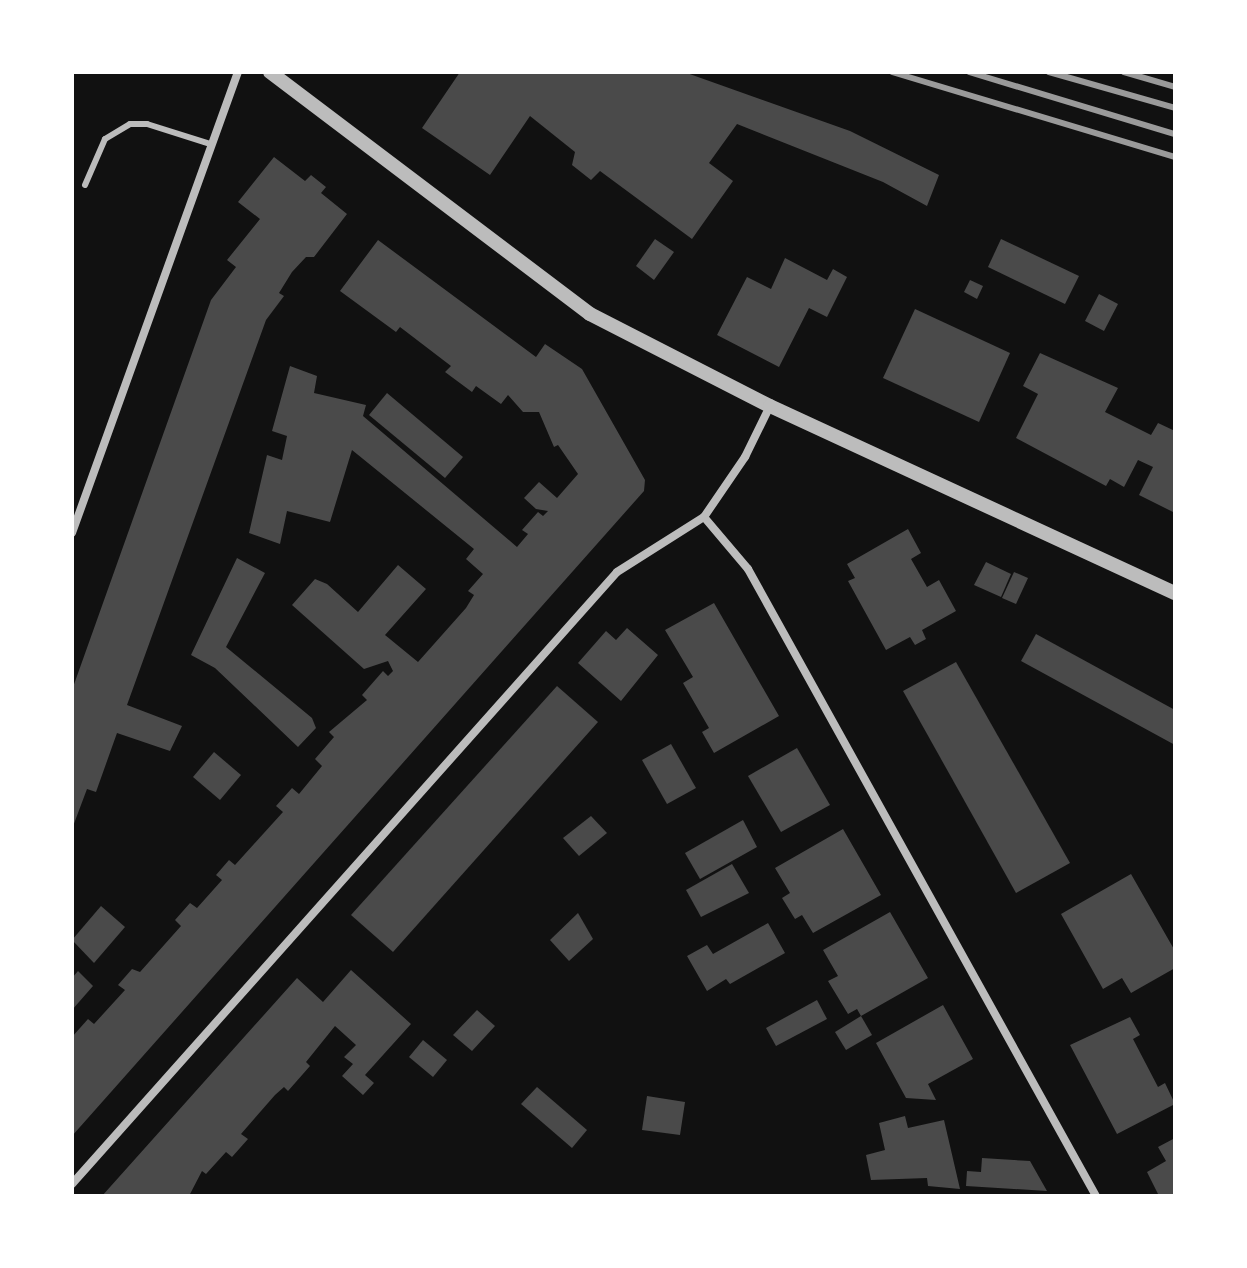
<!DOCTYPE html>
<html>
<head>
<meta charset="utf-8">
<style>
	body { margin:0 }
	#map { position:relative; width:1247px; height:1268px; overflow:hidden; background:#111; font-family:Commissioner,sans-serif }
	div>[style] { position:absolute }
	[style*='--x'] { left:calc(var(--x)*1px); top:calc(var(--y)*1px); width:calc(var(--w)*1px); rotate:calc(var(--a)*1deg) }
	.building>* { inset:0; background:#4a4a4a }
	.service>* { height:6px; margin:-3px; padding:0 3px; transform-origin:3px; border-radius:3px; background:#bcbcbc }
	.minor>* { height:8px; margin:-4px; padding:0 4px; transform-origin:4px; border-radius:4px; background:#bcbcbc }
	.tertiary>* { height:14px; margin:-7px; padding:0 7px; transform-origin:7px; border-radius:7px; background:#bcbcbc }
	.rail>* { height:6px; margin:-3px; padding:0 3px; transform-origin:3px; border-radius:3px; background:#9a9a9a }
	span { translate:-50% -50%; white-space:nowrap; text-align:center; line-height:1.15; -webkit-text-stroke:7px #fff; paint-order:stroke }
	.frame { position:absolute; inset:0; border:74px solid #fff; pointer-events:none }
</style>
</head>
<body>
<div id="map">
	<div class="building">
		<i style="clip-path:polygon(460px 72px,684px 72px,850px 131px,939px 175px,927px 206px,883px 182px,737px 124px,709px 163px,733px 181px,692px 239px,600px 171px,591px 180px,572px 165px,575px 152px,530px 116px,490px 175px,422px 128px)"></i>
		<i style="clip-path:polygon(274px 157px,305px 181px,311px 175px,326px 187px,321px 193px,347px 214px,314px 257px,306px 257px,292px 272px,279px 293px,284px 296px,266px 320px,127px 705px,182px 726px,170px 751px,117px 733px,96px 792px,87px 789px,72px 829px,72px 690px,211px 300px,236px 267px,227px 260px,260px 219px,238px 202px)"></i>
		<i style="clip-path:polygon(655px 239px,674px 252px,654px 280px,636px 266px)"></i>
		<i style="clip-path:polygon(1001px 239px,1079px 276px,1065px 304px,988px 267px)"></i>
		<i style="clip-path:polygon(378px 240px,536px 357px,545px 344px,582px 369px,645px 480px,644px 491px,72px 1136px,72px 1037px,88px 1019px,94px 1024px,125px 990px,118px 985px,132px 969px,140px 972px,181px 926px,175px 920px,190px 903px,197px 908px,222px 880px,216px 875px,229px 860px,235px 865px,283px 812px,276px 806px,292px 788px,299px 794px,322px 766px,315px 759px,334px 737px,329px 732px,367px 700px,362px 695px,383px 671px,388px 676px,393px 671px,388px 661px,364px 669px,292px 605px,315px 579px,327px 584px,358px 612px,398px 565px,426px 589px,385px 635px,418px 662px,466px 608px,474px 595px,468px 591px,483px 574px,466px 559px,474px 549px,352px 450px,330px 522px,287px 511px,280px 544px,249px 533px,267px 455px,282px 460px,287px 436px,272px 431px,290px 366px,317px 376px,314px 393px,366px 405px,363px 416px,517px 547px,528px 534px,522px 530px,538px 512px,543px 516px,548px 511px,536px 509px,524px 498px,539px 482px,557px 498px,578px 474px,558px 445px,554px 447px,539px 412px,523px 412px,508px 395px,501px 404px,476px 386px,472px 392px,445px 372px,451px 366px,400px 327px,396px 332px,340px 291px)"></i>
		<i style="clip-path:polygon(785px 258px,827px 280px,833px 269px,847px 277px,827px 317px,809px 308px,779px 367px,717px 335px,747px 277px,771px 289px)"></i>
		<i style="clip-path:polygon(970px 280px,983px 286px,977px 299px,964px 292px)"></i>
		<i style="clip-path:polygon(1099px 294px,1118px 304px,1104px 331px,1085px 321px)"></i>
		<i style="clip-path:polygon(915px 309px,1010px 353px,979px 422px,883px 378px)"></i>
		<i style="clip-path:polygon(1040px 353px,1118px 388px,1105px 412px,1151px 435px,1158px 423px,1175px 431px,1175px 513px,1139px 495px,1153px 467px,1138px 460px,1124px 487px,1110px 479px,1106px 486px,1016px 438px,1038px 394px,1023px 386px)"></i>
		<i style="clip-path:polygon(387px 393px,463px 457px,445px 478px,369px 415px)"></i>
		<i style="clip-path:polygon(908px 529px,921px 553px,911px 559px,927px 587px,939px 580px,956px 611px,922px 630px,926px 639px,915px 645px,910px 637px,886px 650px,848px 581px,855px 578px,847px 564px)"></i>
		<i style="clip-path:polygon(237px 558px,265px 573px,226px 647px,312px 718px,316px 728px,298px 747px,215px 668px,191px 655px)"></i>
		<i style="clip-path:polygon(986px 562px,1011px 574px,1001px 597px,974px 585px)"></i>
		<i style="clip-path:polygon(1014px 572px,1028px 578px,1016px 604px,1002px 598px)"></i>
		<i style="clip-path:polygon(714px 603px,779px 716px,714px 753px,702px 732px,709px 728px,683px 683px,693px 677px,665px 630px)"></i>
		<i style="clip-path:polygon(627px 628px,658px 655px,621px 701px,578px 663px,606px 631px,616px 640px)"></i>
		<i style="clip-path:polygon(1036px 634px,1175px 710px,1175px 745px,1021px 661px)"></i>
		<i style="clip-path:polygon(956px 662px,1070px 863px,1016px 893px,903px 691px)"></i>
		<i style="clip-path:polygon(557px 686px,598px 722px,393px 952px,351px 915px)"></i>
		<i style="clip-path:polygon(671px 744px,696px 788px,667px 804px,642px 760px)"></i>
		<i style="clip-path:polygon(797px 748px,830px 805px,781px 832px,748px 776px)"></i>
		<i style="clip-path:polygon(214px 752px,241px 775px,220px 800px,193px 777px)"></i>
		<i style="clip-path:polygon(591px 816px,607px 833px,579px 856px,563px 838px)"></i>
		<i style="clip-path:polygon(743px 820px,757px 847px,700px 879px,685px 853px)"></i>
		<i style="clip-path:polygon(843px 829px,881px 895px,813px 933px,802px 915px,795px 919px,782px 898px,790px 893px,775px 868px)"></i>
		<i style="clip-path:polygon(732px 864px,749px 893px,701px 917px,686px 890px)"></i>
		<i style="clip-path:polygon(1131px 874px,1175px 951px,1175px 968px,1131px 993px,1122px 978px,1103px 989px,1061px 914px)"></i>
		<i style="clip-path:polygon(101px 906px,125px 927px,94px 963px,72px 940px)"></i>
		<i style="clip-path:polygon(890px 912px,928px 978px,861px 1016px,857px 1009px,848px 1014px,828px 981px,838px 976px,823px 950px)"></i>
		<i style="clip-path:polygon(578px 913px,593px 939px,569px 961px,550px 940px)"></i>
		<i style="clip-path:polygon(768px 923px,785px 953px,730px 984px,726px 979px,707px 991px,687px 956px,707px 945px,713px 954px)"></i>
		<i style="clip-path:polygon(351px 970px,411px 1024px,365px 1075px,374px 1083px,363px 1095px,342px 1076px,353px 1064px,344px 1057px,356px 1045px,335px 1026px,306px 1062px,310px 1066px,288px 1091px,284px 1087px,275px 1095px,241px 1134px,248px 1139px,232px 1157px,226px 1152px,206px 1174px,202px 1171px,189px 1196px,102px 1196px,297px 978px,323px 1002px)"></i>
		<i style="clip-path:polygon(78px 971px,93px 986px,72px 1010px,72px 978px)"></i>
		<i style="clip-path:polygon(817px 1000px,827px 1019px,776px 1046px,766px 1028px)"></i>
		<i style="clip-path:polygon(943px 1005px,973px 1059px,928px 1084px,936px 1100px,906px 1098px,876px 1043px)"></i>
		<i style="clip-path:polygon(477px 1010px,495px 1026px,472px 1051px,453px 1035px)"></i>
		<i style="clip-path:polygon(861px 1016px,872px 1035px,846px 1050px,835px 1032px)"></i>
		<i style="clip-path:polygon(1130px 1017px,1140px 1035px,1133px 1039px,1158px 1087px,1165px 1083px,1175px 1104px,1117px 1134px,1070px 1045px)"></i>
		<i style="clip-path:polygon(423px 1040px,447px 1060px,433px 1077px,409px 1057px)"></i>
		<i style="clip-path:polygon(537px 1087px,587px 1130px,572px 1148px,521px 1104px)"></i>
		<i style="clip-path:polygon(647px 1096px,685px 1102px,680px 1135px,642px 1130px)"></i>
		<i style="clip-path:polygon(905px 1116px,908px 1128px,944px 1120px,960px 1189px,928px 1186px,927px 1178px,871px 1180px,866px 1155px,885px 1150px,879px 1123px)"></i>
		<i style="clip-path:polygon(1175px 1138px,1175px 1196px,1159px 1196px,1147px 1172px,1166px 1161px,1158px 1147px)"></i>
		<i style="clip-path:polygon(982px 1158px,1030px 1161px,1047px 1191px,966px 1186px,967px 1171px,981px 1172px)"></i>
	</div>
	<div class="service">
		<i style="--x:85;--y:185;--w:50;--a:-66.5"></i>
		<i style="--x:105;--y:139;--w:29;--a:-31"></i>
		<i style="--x:130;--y:124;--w:17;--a:0"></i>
		<i style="--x:147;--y:124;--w:66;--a:17.6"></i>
	</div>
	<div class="minor">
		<i style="--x:704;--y:517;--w:68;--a:49.8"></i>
		<i style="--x:748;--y:569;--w:717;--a:60.97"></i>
		<i style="--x:72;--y:533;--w:490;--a:-70.2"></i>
		<i style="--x:72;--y:1184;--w:819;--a:-48.31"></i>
		<i style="--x:617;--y:572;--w:103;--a:-32.3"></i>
		<i style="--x:704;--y:517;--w:73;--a:-55.7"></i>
		<i style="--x:745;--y:457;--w:57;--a:-63.9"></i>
	</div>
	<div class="tertiary">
		<i style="--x:270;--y:72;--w:401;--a:37.1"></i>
		<i style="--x:590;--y:314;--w:202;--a:27.1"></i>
		<i style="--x:770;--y:406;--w:446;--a:24.8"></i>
	</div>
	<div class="rail">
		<i style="--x:892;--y:72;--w:295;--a:16.7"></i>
		<i style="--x:969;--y:72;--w:215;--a:16.8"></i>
		<i style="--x:1049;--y:72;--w:131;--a:15.9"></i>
		<i style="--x:1124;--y:72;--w:53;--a:16.4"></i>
	</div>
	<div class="frame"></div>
</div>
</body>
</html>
